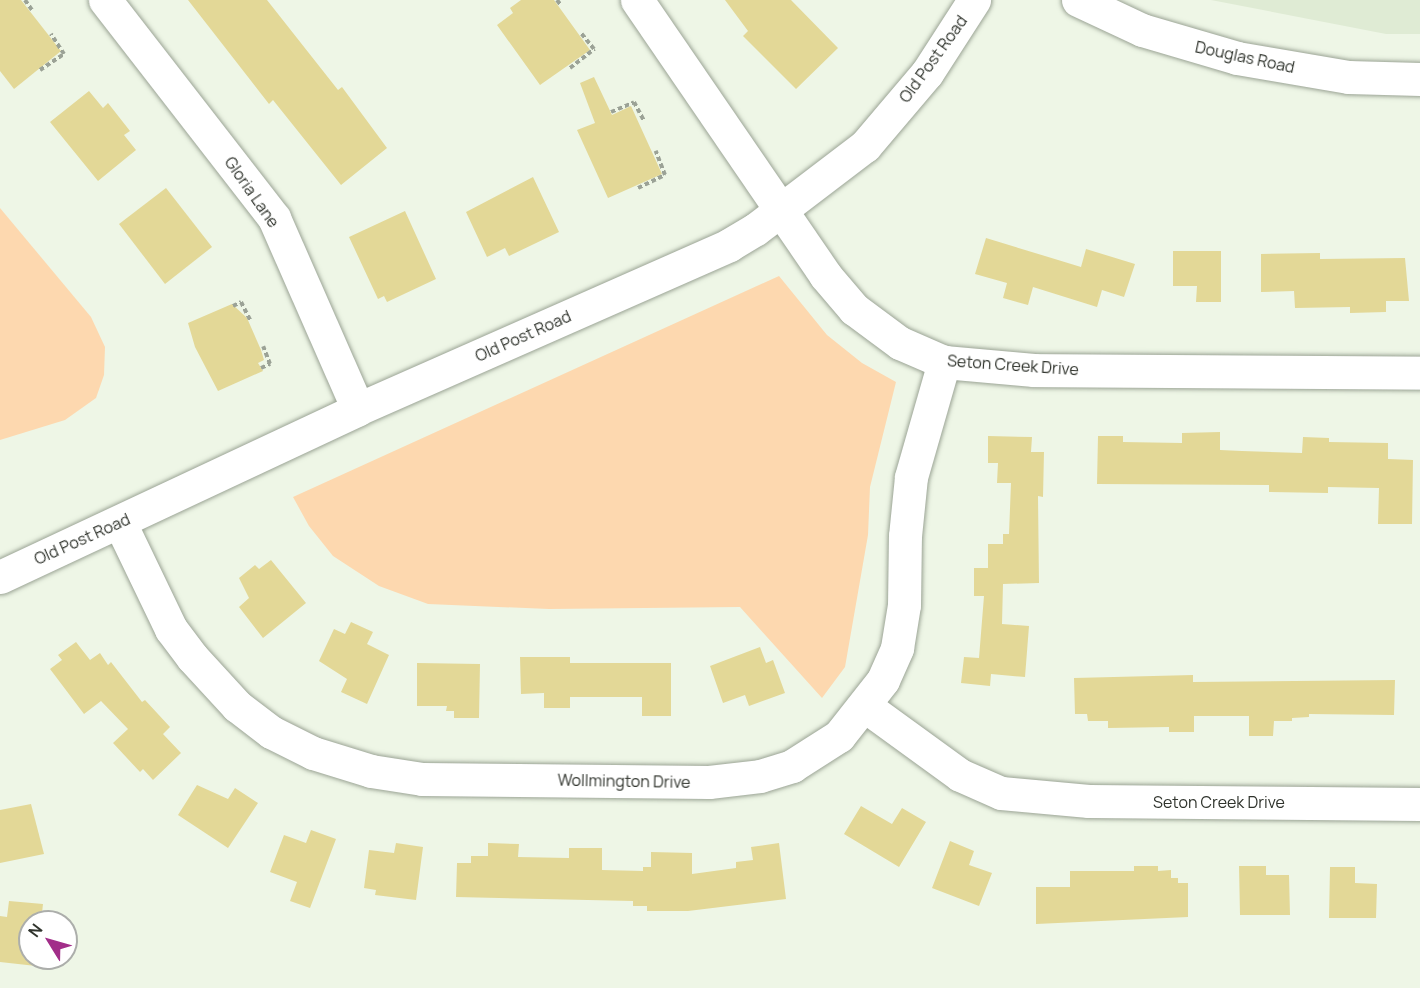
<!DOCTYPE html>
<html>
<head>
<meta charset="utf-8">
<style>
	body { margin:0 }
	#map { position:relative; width:1420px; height:988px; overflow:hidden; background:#eef6e6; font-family:Manrope,sans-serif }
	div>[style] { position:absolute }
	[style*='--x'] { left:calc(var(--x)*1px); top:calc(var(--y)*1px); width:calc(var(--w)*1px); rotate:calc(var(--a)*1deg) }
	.built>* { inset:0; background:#dfebd4 }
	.green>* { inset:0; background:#fdd8af }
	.building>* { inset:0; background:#e3d897 }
	.path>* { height:4px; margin-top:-2px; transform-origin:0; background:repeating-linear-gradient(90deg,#9ba296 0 4.5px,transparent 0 7.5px) }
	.roads { filter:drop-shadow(0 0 2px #9ba495) drop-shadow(0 0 2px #9ba495) }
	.minor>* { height:33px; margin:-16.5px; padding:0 16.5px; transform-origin:16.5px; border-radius:16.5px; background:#fff }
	span { translate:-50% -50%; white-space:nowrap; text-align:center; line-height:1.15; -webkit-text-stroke:4.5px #fff; paint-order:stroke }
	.street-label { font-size:16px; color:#30342d }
	.north { position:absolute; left:18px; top:910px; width:60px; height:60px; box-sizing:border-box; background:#fff; border:2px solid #acaeab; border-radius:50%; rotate:307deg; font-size:16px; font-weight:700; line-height:24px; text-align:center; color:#30342d }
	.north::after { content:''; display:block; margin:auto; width:21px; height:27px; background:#a22e89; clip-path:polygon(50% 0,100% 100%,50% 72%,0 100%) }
</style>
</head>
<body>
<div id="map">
	<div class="built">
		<i style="clip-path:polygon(1211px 0,1420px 0,1420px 34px,1386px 34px)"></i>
	</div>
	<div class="green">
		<i style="clip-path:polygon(0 208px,91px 317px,105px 347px,104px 375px,96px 398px,65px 420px,0 440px)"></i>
		<i style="clip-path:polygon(779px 276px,827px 335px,862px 363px,896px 382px,870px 487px,868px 535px,845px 667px,822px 698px,740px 607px,549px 609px,428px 604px,379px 586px,333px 556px,309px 526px,293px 497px)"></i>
	</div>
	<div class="building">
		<i style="clip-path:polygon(0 0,21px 0,61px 51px,14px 89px,0 71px)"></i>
		<i style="clip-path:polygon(188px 0,267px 0,338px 90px,342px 87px,387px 148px,341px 185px,273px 100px,269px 104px)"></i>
		<i style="clip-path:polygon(521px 0,554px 0,590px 50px,540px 85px,497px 25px,513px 13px,510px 8px)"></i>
		<i style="clip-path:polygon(725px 0,791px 0,838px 48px,796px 89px,743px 36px,748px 31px)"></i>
		<i style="clip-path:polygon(594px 77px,612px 115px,631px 106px,662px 174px,608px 198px,577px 130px,595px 123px,580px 83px)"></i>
		<i style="clip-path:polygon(89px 91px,103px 108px,108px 103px,130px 131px,124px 135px,136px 150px,98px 181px,50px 122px)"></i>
		<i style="clip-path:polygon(533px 177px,559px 232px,509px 256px,505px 248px,487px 257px,466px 212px)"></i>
		<i style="clip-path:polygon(166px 188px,212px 247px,165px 284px,119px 224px)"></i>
		<i style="clip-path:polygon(405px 211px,436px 279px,387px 302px,384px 296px,378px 299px,349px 237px)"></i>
		<i style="clip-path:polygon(986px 238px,1081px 267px,1086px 249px,1135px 264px,1124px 297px,1102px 290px,1097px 307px,1033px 287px,1028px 305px,1003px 298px,1007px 283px,975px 274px)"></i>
		<i style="clip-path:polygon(1173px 251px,1221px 251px,1221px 302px,1196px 302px,1197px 286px,1173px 286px)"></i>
		<i style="clip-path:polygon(1320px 253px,1320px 259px,1405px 258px,1409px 301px,1386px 301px,1386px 312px,1350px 313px,1350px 307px,1295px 308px,1294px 291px,1261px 292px,1261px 254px)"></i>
		<i style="clip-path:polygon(232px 304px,247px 318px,261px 350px,264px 360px,258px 363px,263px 371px,218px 391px,195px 347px,188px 323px)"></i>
		<i style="clip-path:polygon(1220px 432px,1220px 450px,1242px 451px,1302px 453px,1303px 437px,1329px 438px,1329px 442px,1388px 443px,1388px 459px,1413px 460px,1412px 524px,1378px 524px,1379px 488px,1328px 487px,1328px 493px,1269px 492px,1269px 485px,1097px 484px,1098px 436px,1123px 436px,1123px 442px,1182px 443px,1182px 433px)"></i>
		<i style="clip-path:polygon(988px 436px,1032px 437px,1031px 452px,1044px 452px,1043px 497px,1038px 496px,1039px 583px,1003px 584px,1002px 624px,1029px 626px,1025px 677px,991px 674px,990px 686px,961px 683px,964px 657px,979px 658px,984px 596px,974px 596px,974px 568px,988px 568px,988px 544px,1003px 544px,1003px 534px,1009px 534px,1011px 483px,997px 483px,998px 463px,988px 463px)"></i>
		<i style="clip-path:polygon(271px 560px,306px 603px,263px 638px,239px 607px,249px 598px,239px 578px,255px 565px,259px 569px)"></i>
		<i style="clip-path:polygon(351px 622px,373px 632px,367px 644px,389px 655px,367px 704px,341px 692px,347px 679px,319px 661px,334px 629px,345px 634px)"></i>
		<i style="clip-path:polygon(76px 642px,90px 660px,100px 653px,108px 665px,111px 662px,142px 702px,145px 700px,170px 727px,163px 734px,181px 753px,153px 780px,143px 769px,140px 772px,113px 743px,128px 729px,101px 701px,84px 714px,50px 669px,62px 660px,58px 655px)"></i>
		<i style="clip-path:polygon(760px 647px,766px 663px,773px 660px,785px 693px,749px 706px,745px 695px,723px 703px,710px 666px)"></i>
		<i style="clip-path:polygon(520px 657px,570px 657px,570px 663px,671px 663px,671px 716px,642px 716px,642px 697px,570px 697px,570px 708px,544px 708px,544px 693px,521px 694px)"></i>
		<i style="clip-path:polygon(417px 663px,480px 664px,479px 718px,454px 718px,454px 711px,446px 711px,447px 706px,417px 706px)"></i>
		<i style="clip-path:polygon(1193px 675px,1193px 682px,1395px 680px,1394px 715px,1309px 714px,1309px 717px,1292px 718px,1292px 721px,1274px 721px,1273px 736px,1249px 736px,1249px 716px,1194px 716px,1194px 732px,1169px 732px,1169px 727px,1108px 728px,1108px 721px,1088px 721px,1087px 714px,1075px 714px,1074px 678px)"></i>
		<i style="clip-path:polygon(197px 785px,228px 799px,235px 788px,258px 803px,228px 848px,178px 815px)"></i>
		<i style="clip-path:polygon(31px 804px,44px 854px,0 863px,0 810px)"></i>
		<i style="clip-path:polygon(861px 806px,892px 824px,902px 808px,926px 822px,899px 867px,844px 834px)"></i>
		<i style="clip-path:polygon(311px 830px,336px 839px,310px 908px,290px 901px,297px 882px,270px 872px,284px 835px,306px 843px)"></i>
		<i style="clip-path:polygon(950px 841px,974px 851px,969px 865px,992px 873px,979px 906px,932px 888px)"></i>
		<i style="clip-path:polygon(396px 843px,423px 847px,416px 900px,375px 895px,376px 890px,364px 888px,369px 850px,394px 853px)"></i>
		<i style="clip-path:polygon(488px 843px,519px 844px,518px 857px,569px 858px,569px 848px,602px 848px,602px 870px,643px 871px,643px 867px,651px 867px,651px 852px,692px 853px,692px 874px,736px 868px,736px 862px,753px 860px,751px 847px,779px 843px,786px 899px,688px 911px,647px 911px,647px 906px,633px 906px,633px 901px,456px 897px,457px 863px,471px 863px,471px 856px,488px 856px)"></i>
		<i style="clip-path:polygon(1134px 866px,1158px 866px,1158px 871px,1171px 870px,1171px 878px,1178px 878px,1178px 883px,1188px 883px,1188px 917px,1036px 924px,1036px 887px,1070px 887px,1070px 871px,1134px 871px)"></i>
		<i style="clip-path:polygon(1239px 866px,1266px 866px,1266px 875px,1289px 875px,1290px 915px,1240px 915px)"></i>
		<i style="clip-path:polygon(1330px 867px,1355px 867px,1355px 883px,1377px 884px,1376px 918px,1329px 918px)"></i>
		<i style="clip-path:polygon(9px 901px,43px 904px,41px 922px,30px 922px,30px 958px,37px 958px,36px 966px,0 962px,0 916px,7px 917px)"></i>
	</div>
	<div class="path">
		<i style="--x:25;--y:0;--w:12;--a:55"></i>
		<i style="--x:557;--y:0;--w:5;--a:53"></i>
		<i style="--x:570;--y:68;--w:31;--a:-38"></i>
		<i style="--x:594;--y:49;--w:21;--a:-129"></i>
		<i style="--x:40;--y:70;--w:29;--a:-34"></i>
		<i style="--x:64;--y:54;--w:24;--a:-123"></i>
		<i style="--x:611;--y:112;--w:25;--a:-23"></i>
		<i style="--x:634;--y:102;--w:21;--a:62"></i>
		<i style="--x:638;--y:188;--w:30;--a:-26"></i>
		<i style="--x:665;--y:175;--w:26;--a:-111"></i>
		<i style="--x:233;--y:306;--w:9;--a:-27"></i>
		<i style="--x:241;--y:302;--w:20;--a:63"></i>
		<i style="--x:261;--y:368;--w:10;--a:-24"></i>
		<i style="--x:270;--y:364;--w:19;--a:-111"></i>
	</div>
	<div class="roads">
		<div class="minor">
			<i style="--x:105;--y:0;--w:276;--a:52.2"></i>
			<i style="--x:274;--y:218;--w:209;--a:66.3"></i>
			<i style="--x:637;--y:0;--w:333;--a:55.6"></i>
			<i style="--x:825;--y:275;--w:45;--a:49.5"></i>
			<i style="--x:854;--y:309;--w:57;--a:36.5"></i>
			<i style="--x:900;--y:343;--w:48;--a:23.4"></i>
			<i style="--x:944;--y:362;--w:90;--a:5.1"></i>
			<i style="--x:1034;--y:370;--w:386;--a:0.4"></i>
			<i style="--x:1078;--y:0;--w:71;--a:25.1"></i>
			<i style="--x:1142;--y:30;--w:99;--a:16.4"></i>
			<i style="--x:1237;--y:58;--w:113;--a:9.7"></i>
			<i style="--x:1348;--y:77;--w:72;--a:1.6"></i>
			<i style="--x:120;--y:523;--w:118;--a:64.3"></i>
			<i style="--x:171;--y:629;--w:35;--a:53"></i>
			<i style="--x:192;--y:657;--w:67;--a:47.4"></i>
			<i style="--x:237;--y:706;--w:43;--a:37.4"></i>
			<i style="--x:271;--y:732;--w:47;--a:26.6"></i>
			<i style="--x:313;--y:753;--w:61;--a:17.2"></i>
			<i style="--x:371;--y:771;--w:52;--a:8.9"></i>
			<i style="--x:422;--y:779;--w:287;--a:0.6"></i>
			<i style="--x:709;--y:782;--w:51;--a:-6.7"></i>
			<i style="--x:760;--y:776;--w:34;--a:-17"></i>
			<i style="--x:792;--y:766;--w:56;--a:-32.6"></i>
			<i style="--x:839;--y:736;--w:71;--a:-51.8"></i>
			<i style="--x:883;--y:680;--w:35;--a:-66"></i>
			<i style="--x:897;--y:648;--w:44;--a:-80.8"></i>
			<i style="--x:904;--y:605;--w:69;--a:-89.2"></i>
			<i style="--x:905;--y:536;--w:59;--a:-84.2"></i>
			<i style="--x:911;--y:477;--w:120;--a:-74"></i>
			<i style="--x:0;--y:577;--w:395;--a:-25.1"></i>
			<i style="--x:358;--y:409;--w:406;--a:-23.8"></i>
			<i style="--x:729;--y:245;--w:31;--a:-31"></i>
			<i style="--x:756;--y:229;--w:137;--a:-37.3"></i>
			<i style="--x:865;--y:146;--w:96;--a:-49.7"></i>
			<i style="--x:927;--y:73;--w:87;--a:-57.2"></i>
			<i style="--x:865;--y:706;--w:117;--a:36"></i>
			<i style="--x:960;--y:775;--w:45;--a:23.7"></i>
			<i style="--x:1001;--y:793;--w:88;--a:5.2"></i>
			<i style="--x:1089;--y:801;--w:331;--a:0.5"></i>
		</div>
	</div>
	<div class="street-label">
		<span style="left:1245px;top:57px;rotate:12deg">Douglas Road</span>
		<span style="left:933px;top:59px;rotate:-54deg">Old Post Road</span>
		<span style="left:252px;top:192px;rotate:55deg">Gloria Lane</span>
		<span style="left:523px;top:336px;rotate:-24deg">Old Post Road</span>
		<span style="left:1013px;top:365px;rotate:4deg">Seton Creek Drive</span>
		<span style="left:82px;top:539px;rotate:-24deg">Old Post Road</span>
		<span style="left:624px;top:781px;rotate:1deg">Wollmington Drive</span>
		<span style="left:1219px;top:802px">Seton Creek Drive</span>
	</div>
	<div class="north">N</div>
</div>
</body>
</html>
